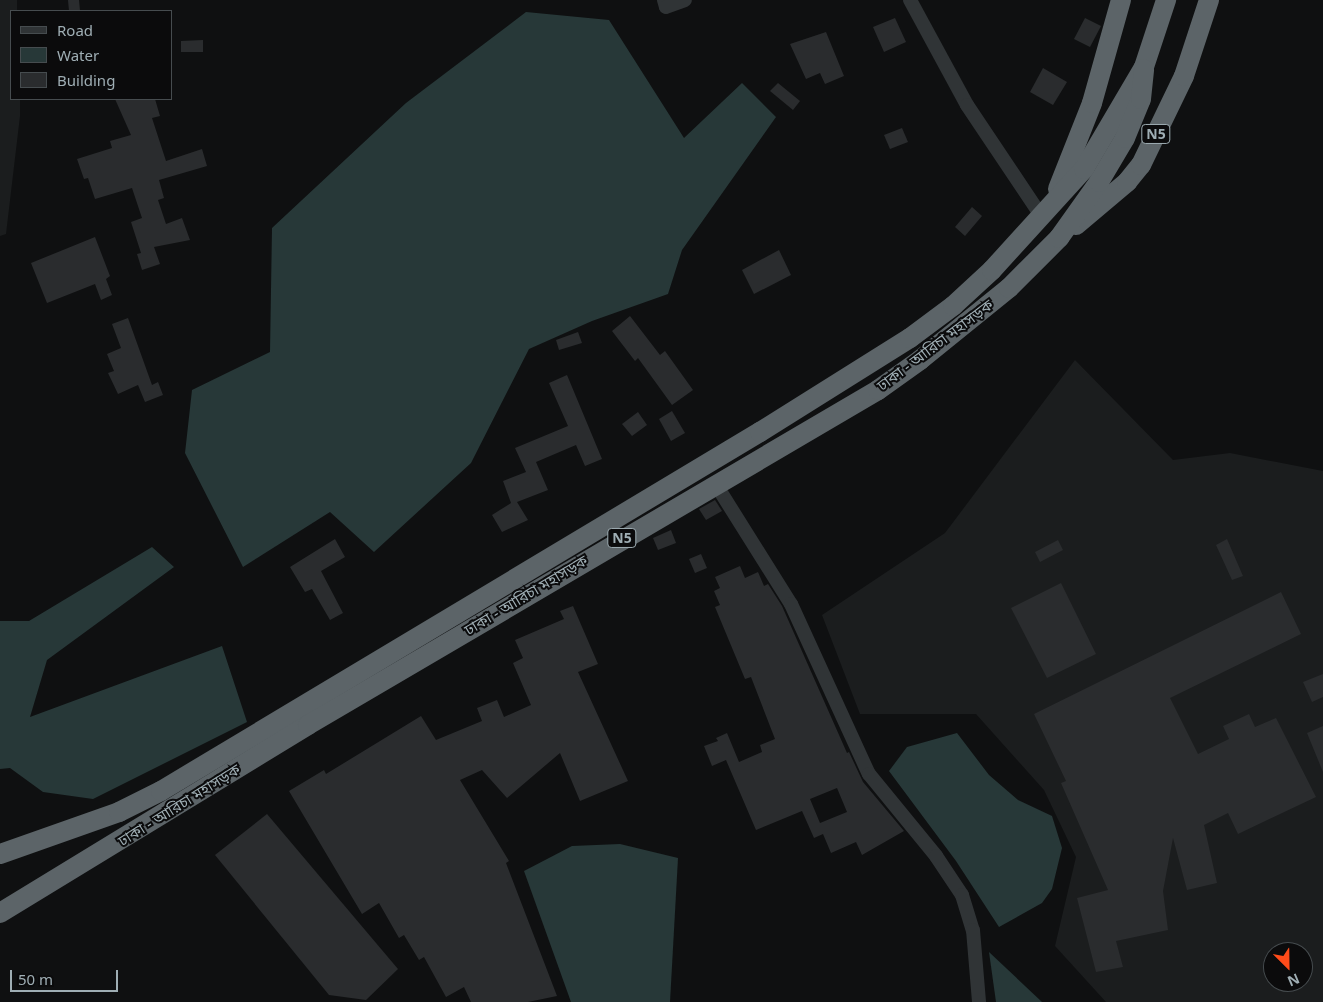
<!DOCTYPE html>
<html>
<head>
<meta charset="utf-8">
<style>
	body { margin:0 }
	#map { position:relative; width:1323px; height:1002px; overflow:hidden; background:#0f1011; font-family:"Noto Sans","Noto Sans Bengali",sans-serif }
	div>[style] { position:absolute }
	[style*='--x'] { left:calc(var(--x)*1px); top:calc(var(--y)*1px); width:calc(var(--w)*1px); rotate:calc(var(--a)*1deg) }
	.built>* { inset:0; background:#1b1d1e }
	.water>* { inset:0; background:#273838 }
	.building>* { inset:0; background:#2a2c2e }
	.minor>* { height:14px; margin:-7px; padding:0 7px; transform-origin:7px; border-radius:7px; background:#303436 }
	.highway>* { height:20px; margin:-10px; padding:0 10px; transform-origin:10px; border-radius:10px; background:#5c6468 }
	span { translate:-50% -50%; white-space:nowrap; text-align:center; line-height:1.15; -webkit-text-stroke:4px #0b0b0c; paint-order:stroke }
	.shield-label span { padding:1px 4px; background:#0b0b0c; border:1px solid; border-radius:4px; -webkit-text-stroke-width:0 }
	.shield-label { font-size:14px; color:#9faeb4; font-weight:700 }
	.street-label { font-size:15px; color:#9faeb4 }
	.legend { position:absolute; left:10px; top:10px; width:162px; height:90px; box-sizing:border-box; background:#0b0b0c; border:1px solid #464c4f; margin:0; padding:6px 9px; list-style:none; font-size:15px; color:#9faeb4 }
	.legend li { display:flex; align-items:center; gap:10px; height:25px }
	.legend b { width:25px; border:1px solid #464c4f }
	.north { position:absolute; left:1263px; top:942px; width:50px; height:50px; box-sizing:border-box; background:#0b0b0c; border:1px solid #464c4f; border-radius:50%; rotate:157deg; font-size:14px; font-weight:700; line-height:20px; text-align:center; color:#9faeb4 }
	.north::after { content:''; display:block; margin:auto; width:18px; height:22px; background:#ff4c1a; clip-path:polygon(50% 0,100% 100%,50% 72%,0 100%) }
	.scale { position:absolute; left:10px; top:970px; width:108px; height:22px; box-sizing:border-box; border:2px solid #9faeb4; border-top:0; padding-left:6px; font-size:15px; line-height:18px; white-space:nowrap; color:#9faeb4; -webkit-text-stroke:4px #0b0b0c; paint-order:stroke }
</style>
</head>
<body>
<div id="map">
	<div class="built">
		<i style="clip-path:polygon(0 0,17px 0,17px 11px,11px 11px,11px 99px,20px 99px,20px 116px,6px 234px,0 236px)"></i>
		<i style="clip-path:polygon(evenodd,1075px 360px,1173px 460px,1230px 453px,1323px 471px,1323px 1002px,1106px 1002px,1055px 946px,1076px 857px,1044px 790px,976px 714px,860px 714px,822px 615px,945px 533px,1075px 360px,1273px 952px,1303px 952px,1303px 982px,1273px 982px,1273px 952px)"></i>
	</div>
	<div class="water">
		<i style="clip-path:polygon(526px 12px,609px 20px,684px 138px,742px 83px,776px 117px,682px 250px,668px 294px,592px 321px,529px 349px,471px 463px,374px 552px,330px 512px,243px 567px,185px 453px,192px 390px,270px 352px,272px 228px,406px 103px)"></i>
		<i style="clip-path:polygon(152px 547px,174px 567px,47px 660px,30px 717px,222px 646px,247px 722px,93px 799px,43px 792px,10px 768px,0 769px,0 621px,29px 621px)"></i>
		<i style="clip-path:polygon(957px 733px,989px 775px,1018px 800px,1052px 816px,1062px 848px,1052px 889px,1042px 903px,999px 927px,956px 861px,889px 771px,907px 747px)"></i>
		<i style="clip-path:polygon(620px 844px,678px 858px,670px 1002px,571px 1002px,524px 871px,572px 846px)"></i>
		<i style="clip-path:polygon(989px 952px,1042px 1002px,996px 1002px)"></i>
	</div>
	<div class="building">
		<i style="clip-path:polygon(68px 0,79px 0,80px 11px,69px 11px)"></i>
		<i style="clip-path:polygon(895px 18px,906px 42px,884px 52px,873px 27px)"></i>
		<i style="clip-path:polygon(1085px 18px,1101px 26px,1090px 47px,1074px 39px)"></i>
		<i style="clip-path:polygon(826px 32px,844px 76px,825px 84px,820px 73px,806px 79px,790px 44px)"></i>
		<i style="clip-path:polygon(203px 40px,203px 52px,181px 52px,181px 41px)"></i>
		<i style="clip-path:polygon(1043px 68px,1067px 82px,1053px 105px,1030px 92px)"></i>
		<i style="clip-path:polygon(778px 83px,800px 101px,793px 110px,770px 91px)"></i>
		<i style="clip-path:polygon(115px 99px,155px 99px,160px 116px,152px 118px,166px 161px,202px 149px,207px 166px,159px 180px,164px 198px,158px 200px,166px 224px,182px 218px,190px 240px,154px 247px,160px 264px,142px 270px,137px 254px,141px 253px,131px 222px,142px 218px,132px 188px,95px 199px,88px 178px,84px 179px,77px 159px,112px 148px,110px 141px,131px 135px)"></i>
		<i style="clip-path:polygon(902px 128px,908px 142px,890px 149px,884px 135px)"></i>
		<i style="clip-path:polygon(972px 207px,982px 216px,965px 236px,955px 227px)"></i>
		<i style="clip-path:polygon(95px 237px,110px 276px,106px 279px,112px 295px,101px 300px,95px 284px,47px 303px,31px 263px)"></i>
		<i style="clip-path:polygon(779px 250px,791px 275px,754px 294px,742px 270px)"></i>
		<i style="clip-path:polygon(630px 316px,660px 355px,665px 351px,693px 390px,672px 405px,638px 358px,635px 361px,612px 331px)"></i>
		<i style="clip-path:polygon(128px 318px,152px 385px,158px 382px,163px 395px,145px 402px,138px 385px,118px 394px,108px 373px,114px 371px,107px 354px,121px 348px,112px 324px)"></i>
		<i style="clip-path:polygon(578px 332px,582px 343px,559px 350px,556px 340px)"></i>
		<i style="clip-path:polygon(567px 375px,602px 459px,585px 466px,576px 445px,536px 462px,548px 490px,517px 502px,528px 520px,502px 532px,492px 515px,511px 503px,503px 481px,526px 472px,515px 448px,568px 426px,549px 383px)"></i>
		<i style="clip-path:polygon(672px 411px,685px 433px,671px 441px,659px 419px)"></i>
		<i style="clip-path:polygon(638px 412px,647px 425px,632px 436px,622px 424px)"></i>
		<i style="clip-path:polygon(715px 500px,722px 511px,706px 520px,699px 509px)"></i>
		<i style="clip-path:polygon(671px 530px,676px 543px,658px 550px,653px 538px)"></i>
		<i style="clip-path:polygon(335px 539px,345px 557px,321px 571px,343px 613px,330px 620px,312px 589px,305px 592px,290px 567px)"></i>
		<i style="clip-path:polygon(1227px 539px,1243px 576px,1232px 580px,1216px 545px)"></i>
		<i style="clip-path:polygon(1058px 540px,1063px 550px,1040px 562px,1035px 552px)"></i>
		<i style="clip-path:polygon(701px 554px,707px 568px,695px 573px,689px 559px)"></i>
		<i style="clip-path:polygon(evenodd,740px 566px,745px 578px,758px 572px,764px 586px,768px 584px,782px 606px,847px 753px,849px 752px,863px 782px,904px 831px,862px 855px,856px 842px,831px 853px,823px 834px,814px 838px,802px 811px,756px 830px,726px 760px,712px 766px,704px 746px,718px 741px,716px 738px,727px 733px,739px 762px,762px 752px,760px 745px,775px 739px,751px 677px,745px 679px,715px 607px,720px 605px,714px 591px,720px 588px,715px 577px,740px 566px,837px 788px,847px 812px,820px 823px,810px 799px,837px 788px)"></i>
		<i style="clip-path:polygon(1061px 583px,1096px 654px,1047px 678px,1011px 608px)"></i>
		<i style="clip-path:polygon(1281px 592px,1301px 634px,1170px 698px,1198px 754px,1229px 739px,1223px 726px,1234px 721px,1249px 714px,1255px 727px,1276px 718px,1316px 797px,1238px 834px,1228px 813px,1204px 825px,1217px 883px,1187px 890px,1173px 838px,1163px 891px,1168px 930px,1116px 941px,1123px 967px,1096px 972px,1077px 898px,1108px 890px,1061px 783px,1066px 781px,1034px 714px)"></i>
		<i style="clip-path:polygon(573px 606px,598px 664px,578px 672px,628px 781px,580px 801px,560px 753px,507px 798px,482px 770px,460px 780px,509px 861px,506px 863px,557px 996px,528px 1002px,471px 1002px,464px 987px,446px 997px,424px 957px,419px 960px,404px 935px,399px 938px,379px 903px,362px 914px,289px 791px,324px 770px,326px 774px,421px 716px,436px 740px,482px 721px,477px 708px,497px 700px,504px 717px,531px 705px,513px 663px,523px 658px,515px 640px,564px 619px,560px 611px)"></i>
		<i style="clip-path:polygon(1323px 674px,1323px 697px,1312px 702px,1303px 682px)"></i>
		<i style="clip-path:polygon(1323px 726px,1323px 772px,1307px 733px)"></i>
		<i style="clip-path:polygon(267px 814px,398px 969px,366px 1000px,329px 995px,215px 855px)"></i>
	</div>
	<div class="minor">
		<i style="--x:664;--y:0;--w:7;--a:74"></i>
		<i style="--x:666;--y:7;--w:20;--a:-20"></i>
		<i style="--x:910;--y:0;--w:119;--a:61.5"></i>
		<i style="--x:967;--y:105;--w:131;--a:56.2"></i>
		<i style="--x:715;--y:483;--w:143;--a:57.9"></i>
		<i style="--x:791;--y:604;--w:187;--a:65.4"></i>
		<i style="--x:869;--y:774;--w:106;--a:50.7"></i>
		<i style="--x:936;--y:856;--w:47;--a:56.3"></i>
		<i style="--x:962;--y:895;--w:37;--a:73"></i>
		<i style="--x:973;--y:930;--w:72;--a:85.2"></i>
	</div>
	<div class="highway">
		<i style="--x:1058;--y:189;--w:92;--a:-68.4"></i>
		<i style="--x:1092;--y:103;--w:107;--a:-74.3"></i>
		<i style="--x:1076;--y:225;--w:67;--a:-40.1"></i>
		<i style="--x:1127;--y:182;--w:22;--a:-51"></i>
		<i style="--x:1141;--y:165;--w:99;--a:-64.2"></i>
		<i style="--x:1184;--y:76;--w:80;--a:-71.8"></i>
		<i style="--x:0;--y:854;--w:126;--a:-19.4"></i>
		<i style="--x:119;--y:812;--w:47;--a:-26.6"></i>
		<i style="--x:161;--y:791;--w:698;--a:-30.94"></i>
		<i style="--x:760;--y:432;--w:177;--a:-32.1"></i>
		<i style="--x:910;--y:338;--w:54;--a:-36.7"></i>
		<i style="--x:953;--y:306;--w:53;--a:-42.7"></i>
		<i style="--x:992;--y:270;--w:137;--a:-47.7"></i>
		<i style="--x:1084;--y:169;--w:118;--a:-59.5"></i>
		<i style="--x:1144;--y:67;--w:71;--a:-71.8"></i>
		<i style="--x:0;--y:913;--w:361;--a:-31.4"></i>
		<i style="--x:308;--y:725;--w:661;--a:-30.44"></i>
		<i style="--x:878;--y:390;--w:52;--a:-35.5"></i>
		<i style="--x:920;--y:360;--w:114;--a:-39"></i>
		<i style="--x:1009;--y:288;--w:71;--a:-45"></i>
		<i style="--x:1059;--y:238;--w:69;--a:-54.5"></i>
		<i style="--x:1099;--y:182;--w:51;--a:-59.4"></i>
		<i style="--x:1125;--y:138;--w:42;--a:-67.7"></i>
		<i style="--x:1141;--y:99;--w:30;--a:-84"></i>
	</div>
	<div class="shield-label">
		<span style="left:1156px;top:134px">N5</span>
		<span style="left:622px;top:538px">N5</span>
	</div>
	<div class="street-label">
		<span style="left:935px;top:345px;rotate:-37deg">ঢাকা - আরিচা মহাসড়ক</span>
		<span style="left:526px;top:595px;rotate:-31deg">ঢাকা - আরিচা মহাসড়ক</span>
		<span style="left:179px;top:805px;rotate:-32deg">ঢাকা - আরিচা মহাসড়ক</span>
	</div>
	<ul class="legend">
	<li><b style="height:6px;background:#303436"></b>Road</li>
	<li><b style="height:14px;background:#273838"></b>Water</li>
	<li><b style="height:14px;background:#2a2c2e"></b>Building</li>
	</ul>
	<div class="north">N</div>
	<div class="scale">50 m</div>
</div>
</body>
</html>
